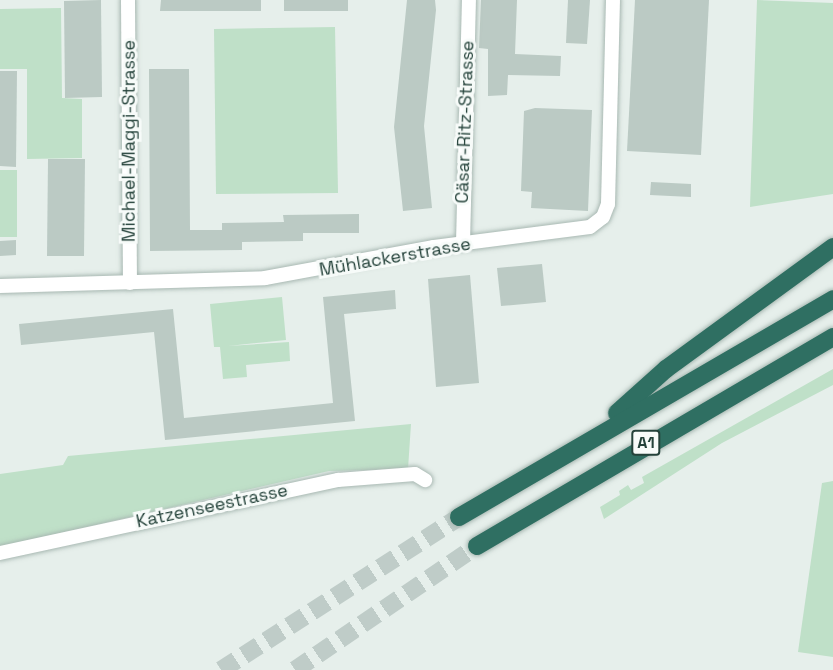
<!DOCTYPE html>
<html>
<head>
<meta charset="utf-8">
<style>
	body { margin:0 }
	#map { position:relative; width:833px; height:670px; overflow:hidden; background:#e6efeb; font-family:"Space Grotesk",sans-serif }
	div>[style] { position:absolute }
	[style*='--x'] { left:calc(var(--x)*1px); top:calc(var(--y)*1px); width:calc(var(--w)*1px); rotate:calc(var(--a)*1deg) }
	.green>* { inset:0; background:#bfe0c8 }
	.building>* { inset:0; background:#bbcac4 }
	.highway-tunnel>* { height:18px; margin-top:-9px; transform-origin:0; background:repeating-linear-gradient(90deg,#bfccc8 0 18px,transparent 0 27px) }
	.roads { filter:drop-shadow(0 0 2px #a8b8b2) drop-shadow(0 0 2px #a8b8b2) }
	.street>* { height:14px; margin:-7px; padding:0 7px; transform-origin:7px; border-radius:7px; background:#fff }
	.highway>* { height:18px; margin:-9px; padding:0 9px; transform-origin:9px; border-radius:9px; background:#2f6f62 }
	span { translate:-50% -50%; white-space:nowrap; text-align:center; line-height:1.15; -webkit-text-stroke:6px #f7fbf9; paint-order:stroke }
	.shield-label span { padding:2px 4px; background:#f7fbf9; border:2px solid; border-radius:4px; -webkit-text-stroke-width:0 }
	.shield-label { font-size:16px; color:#24423a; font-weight:700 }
	.street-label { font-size:18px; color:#24423a }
</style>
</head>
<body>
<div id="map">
	<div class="green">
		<i style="clip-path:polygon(757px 0,833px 3px,833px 194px,750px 207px)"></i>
		<i style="clip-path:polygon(61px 8px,62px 98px,82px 99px,82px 158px,27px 159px,27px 69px,0 69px,0 9px)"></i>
		<i style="clip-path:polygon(335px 27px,338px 193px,216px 194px,214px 29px)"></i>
		<i style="clip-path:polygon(0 170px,17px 170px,17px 237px,0 237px)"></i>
		<i style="clip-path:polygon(282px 297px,286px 340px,228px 346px,289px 342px,290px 361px,246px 365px,247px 377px,223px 379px,220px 347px,214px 347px,210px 304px)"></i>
		<i style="clip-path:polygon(833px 369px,833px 385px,722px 443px,604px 519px,600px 507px,620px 495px,619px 491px,628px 485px,631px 490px,644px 483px,642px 477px)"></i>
		<i style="clip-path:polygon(411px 424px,408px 469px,329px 471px,0 547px,0 474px,63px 465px,68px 456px)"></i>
		<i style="clip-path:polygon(833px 481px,833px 657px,798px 652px,822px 483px)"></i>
	</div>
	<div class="building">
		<i style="clip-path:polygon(101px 0,102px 97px,65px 98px,64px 1px)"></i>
		<i style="clip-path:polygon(161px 0,261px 0,261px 11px,160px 11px)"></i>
		<i style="clip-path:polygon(284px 0,348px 0,348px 11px,284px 11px)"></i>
		<i style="clip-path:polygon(407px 0,435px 0,436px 10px,424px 126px,432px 208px,403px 211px,394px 127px)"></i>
		<i style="clip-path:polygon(481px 0,517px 0,515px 54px,561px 56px,560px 76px,508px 75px,507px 95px,488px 96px,488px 49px,479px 48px)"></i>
		<i style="clip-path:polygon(568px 0,590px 0,587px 44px,566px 43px)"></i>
		<i style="clip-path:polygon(635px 0,709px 0,701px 155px,627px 151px)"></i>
		<i style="clip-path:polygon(149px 69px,189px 69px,190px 230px,222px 230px,222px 223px,284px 222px,283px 215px,359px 214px,359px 233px,303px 233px,303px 241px,242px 242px,242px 250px,150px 251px)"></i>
		<i style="clip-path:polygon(0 71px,17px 71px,16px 167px,0 166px)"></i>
		<i style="clip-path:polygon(535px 108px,592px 110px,588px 211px,531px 208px,532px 192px,521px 191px,524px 111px)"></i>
		<i style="clip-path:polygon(48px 159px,85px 159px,84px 256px,47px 256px)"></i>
		<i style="clip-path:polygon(651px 182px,691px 184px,691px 197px,650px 195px)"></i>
		<i style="clip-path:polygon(16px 240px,16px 255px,0 256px,0 241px)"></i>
		<i style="clip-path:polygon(542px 264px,546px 302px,501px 306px,497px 268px)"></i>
		<i style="clip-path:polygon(470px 275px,479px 383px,436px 387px,428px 279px)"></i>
		<i style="clip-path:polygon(395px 290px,396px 309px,344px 314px,355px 421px,165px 440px,154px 332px,21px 345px,19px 324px,173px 309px,184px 418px,333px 403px,323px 297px)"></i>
	</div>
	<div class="highway-tunnel">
		<i style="--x:221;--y:670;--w:283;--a:-32.7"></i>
		<i style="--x:295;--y:670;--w:220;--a:-34.3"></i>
	</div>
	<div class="roads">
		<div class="street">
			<i style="--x:128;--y:0;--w:283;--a:89.6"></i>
			<i style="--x:463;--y:243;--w:243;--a:-88.6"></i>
			<i style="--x:0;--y:286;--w:265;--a:-1.7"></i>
			<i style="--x:265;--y:278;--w:172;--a:-10.4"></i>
			<i style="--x:434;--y:247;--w:157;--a:-7.3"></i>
			<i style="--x:590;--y:227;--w:16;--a:-38"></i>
			<i style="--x:603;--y:217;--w:14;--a:-69"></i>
			<i style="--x:608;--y:204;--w:204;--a:-88.6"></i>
			<i style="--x:0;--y:553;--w:346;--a:-12.2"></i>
			<i style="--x:338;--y:480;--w:77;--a:-4.5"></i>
			<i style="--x:415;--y:474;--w:12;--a:31"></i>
		</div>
		<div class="highway">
			<i style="--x:617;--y:413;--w:66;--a:-41.9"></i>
			<i style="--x:666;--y:369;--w:207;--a:-36.1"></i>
			<i style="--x:459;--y:517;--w:433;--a:-30.2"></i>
			<i style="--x:477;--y:546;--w:413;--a:-30.4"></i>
		</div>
	</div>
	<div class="shield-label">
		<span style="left:646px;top:443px">A1</span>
	</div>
	<div class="street-label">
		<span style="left:465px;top:122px;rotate:-88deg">Cäsar-Ritz-Strasse</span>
		<span style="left:129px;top:141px;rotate:-90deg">Michael-Maggi-Strasse</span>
		<span style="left:395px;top:257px;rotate:-10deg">Mühlackerstrasse</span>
		<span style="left:212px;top:506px;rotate:-12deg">Katzenseestrasse</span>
	</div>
</div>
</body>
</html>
